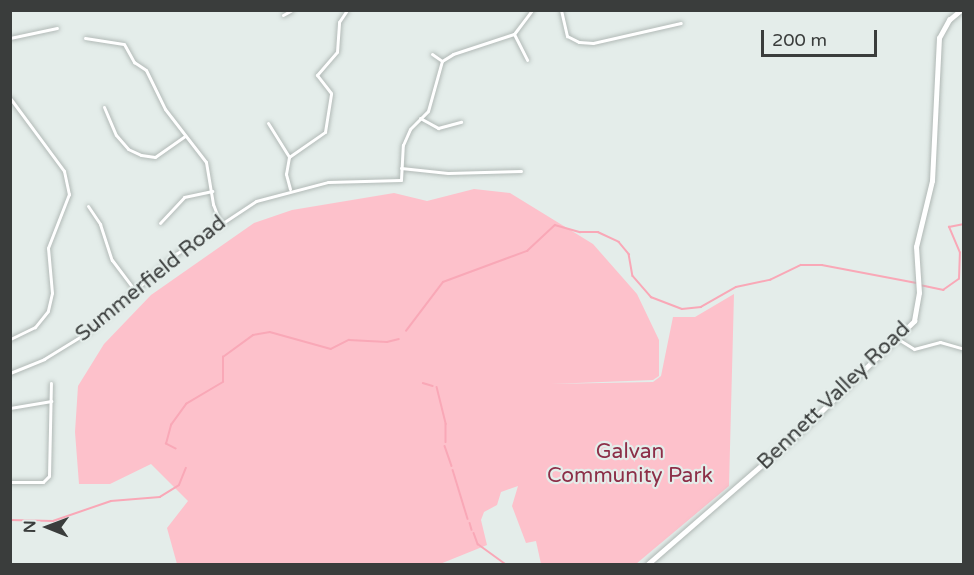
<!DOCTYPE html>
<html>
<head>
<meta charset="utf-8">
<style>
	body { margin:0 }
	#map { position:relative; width:974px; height:575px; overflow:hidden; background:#e4edea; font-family:"Varela Round",sans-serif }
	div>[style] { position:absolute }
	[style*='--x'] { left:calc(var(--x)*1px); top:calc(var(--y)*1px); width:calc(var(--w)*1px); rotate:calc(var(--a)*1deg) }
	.green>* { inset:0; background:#fdc1cb }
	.stream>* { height:1.5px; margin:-0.75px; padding:0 0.75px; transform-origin:0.75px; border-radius:0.75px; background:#f9a8b7 }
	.roads { filter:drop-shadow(0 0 2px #afb7b4) drop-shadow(0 0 2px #afb7b4) }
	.street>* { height:3px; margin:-1.5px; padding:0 1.5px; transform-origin:1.5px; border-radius:1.5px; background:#fff }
	.secondary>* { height:4.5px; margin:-2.25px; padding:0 2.25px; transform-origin:2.25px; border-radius:2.25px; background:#fff }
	span { translate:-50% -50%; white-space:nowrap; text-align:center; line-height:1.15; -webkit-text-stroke:4.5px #e4edea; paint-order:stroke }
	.street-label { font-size:21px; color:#3a3d3c }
	.park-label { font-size:21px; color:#8c2f48 }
	.frame { position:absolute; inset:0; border:12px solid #3a3d3c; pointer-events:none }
	.north { position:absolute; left:18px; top:497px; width:60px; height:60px; -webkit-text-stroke:4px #e4edea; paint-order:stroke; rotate:271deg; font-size:16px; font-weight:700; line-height:24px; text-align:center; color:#3a3d3c }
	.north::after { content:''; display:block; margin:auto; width:21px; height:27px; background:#3a3d3c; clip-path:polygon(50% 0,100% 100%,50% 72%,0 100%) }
	.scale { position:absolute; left:761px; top:30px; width:116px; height:27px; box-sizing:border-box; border:3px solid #3a3d3c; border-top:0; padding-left:8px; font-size:18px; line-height:21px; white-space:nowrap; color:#3a3d3c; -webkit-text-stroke:4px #e4edea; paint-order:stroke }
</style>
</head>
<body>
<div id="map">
	<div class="green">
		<i style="clip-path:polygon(474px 189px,510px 193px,593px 244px,637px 294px,659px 340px,659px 376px,653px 380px,551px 384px,653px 382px,661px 376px,673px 317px,695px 317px,734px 294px,729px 486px,636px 564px,541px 564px,536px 541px,526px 543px,512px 506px,518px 486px,501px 492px,497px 505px,484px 512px,481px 520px,487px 545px,440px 564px,177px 564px,167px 528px,188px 501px,151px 464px,110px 484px,79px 484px,75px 432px,78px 386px,104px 344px,151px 295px,254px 223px,292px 210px,394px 193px,427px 201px)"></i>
	</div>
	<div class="stream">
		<i style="--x:920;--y:285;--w:24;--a:12"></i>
		<i style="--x:943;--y:290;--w:19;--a:-35"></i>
		<i style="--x:959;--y:279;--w:26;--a:-88"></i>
		<i style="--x:960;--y:253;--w:28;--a:-113"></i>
		<i style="--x:949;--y:227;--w:15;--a:-11"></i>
		<i style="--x:406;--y:331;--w:61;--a:-52.9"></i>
		<i style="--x:443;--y:282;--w:90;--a:-20.3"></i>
		<i style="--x:527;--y:251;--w:38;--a:-43"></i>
		<i style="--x:555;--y:225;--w:26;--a:16"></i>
		<i style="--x:580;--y:232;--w:18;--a:0"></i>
		<i style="--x:598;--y:232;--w:23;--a:25"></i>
		<i style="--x:619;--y:242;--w:16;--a:50"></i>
		<i style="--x:629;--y:254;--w:22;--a:80"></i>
		<i style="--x:633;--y:276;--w:28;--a:49"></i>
		<i style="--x:651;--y:297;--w:33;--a:21"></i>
		<i style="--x:682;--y:309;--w:19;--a:-6"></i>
		<i style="--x:701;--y:307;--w:40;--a:-29.7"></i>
		<i style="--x:736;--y:287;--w:35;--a:-12"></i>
		<i style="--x:770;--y:280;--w:34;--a:-26"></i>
		<i style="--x:801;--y:265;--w:21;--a:0"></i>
		<i style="--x:822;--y:265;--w:96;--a:10.8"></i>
		<i style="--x:423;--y:383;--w:10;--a:17"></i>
		<i style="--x:437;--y:387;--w:38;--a:76"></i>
		<i style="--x:446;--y:424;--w:18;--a:90"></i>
		<i style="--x:445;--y:446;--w:21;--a:71"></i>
		<i style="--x:176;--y:449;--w:11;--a:-153"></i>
		<i style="--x:166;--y:444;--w:20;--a:-75"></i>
		<i style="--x:171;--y:425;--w:26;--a:-54"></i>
		<i style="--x:186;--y:404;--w:43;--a:-30.7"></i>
		<i style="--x:223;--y:382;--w:25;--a:-90"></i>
		<i style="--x:223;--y:357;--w:37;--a:-36"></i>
		<i style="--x:253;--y:335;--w:17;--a:-10"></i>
		<i style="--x:270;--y:332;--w:63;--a:15.6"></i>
		<i style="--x:331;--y:349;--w:20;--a:-27"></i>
		<i style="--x:349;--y:340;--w:38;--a:3"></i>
		<i style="--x:387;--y:342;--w:12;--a:-14"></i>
		<i style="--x:453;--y:470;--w:51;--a:73"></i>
		<i style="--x:10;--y:520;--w:43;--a:1.3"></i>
		<i style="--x:53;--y:521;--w:61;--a:-19"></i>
		<i style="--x:111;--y:501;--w:49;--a:-4.7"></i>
		<i style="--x:160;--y:497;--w:22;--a:-32"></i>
		<i style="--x:179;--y:485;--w:18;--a:-68"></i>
		<i style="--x:470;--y:523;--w:7;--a:74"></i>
		<i style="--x:474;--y:533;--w:12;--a:70"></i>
		<i style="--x:478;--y:544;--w:34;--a:36"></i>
	</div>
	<div class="roads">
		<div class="street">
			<i style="--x:561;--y:10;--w:27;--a:77"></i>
			<i style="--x:567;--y:36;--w:13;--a:27"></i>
			<i style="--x:579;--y:42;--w:14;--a:4"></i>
			<i style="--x:593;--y:43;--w:90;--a:-12.8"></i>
			<i style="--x:283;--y:15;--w:10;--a:-29"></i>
			<i style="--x:514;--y:34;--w:29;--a:63"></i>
			<i style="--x:10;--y:38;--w:48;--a:-12"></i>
			<i style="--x:85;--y:38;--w:39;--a:9"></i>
			<i style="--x:124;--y:44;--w:21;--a:61"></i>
			<i style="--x:134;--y:62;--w:14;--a:34"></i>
			<i style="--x:146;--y:70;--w:43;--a:64"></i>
			<i style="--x:165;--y:109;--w:67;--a:52.3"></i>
			<i style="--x:206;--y:162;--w:43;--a:80.5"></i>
			<i style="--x:213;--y:204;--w:19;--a:69"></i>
			<i style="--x:432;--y:54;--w:12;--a:35"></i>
			<i style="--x:10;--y:98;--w:91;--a:53.5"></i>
			<i style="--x:64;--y:171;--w:24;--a:78"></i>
			<i style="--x:69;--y:194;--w:58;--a:111.3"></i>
			<i style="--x:48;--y:248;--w:45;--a:84.9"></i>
			<i style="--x:52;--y:293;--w:18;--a:103"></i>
			<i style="--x:48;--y:311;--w:21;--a:129"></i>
			<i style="--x:35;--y:327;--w:28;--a:154"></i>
			<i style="--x:104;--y:107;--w:30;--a:67"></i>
			<i style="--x:116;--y:135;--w:18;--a:49"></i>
			<i style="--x:128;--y:149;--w:14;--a:25"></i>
			<i style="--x:141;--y:155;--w:14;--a:8"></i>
			<i style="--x:155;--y:157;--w:37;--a:-35"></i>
			<i style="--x:420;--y:118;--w:21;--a:29"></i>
			<i style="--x:438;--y:128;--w:24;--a:-15"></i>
			<i style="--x:268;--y:123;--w:40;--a:58"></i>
			<i style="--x:401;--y:168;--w:47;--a:6.1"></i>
			<i style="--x:448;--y:173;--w:73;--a:-1.6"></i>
			<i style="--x:290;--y:189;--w:16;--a:-105"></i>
			<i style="--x:286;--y:174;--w:17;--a:-80"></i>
			<i style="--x:289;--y:157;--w:44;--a:-34.8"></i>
			<i style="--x:325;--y:132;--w:39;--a:-81"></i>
			<i style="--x:331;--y:93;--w:23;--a:-128"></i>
			<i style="--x:317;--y:75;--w:30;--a:-49"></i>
			<i style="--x:337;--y:52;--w:30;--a:-86"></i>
			<i style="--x:339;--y:22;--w:14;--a:-56"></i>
			<i style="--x:88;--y:206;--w:22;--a:56"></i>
			<i style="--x:100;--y:224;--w:38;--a:72"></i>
			<i style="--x:112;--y:260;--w:38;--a:53"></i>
			<i style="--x:160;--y:223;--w:35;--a:-47"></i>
			<i style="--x:184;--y:197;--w:29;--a:-12"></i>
			<i style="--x:898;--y:339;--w:19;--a:32"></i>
			<i style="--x:914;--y:349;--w:27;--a:-15"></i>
			<i style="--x:940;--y:342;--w:25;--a:16"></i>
			<i style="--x:10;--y:373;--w:37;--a:-22"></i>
			<i style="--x:44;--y:359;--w:52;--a:-31.5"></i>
			<i style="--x:88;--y:332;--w:118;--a:-41.6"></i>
			<i style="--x:176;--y:254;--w:96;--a:-33.5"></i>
			<i style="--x:256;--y:201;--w:74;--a:-14.8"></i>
			<i style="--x:328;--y:182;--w:73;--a:-1.6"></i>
			<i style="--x:401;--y:180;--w:35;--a:-87"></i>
			<i style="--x:403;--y:145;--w:17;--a:-66"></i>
			<i style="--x:410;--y:129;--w:25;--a:-45"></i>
			<i style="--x:428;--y:111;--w:52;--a:-74.4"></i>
			<i style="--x:442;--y:61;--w:13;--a:-32"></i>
			<i style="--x:453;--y:54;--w:64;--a:-18.2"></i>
			<i style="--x:514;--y:34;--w:30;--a:-53"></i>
			<i style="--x:10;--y:408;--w:42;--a:-9.7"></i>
			<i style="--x:10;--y:482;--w:33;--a:0"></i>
			<i style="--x:43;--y:482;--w:8;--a:-45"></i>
			<i style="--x:49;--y:476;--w:93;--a:-88.8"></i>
		</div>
		<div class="secondary">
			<i style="--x:648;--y:564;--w:203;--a:-41"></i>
			<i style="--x:801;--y:431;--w:158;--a:-44.2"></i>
			<i style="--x:914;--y:321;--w:28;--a:-80"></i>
			<i style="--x:919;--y:293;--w:46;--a:-93.7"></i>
			<i style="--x:916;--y:247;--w:68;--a:-76.4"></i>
			<i style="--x:932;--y:181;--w:143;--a:-87.2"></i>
			<i style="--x:939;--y:38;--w:21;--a:-61"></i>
			<i style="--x:949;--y:20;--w:16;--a:-40"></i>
		</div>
	</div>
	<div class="street-label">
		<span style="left:151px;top:279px;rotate:-39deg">Summerfield Road</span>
		<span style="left:834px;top:396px;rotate:-44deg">Bennett Valley Road</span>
	</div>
	<div class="park-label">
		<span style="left:630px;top:464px">Galvan<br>Community Park</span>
	</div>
	<div class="frame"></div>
	<div class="north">N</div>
	<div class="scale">200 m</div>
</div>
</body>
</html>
